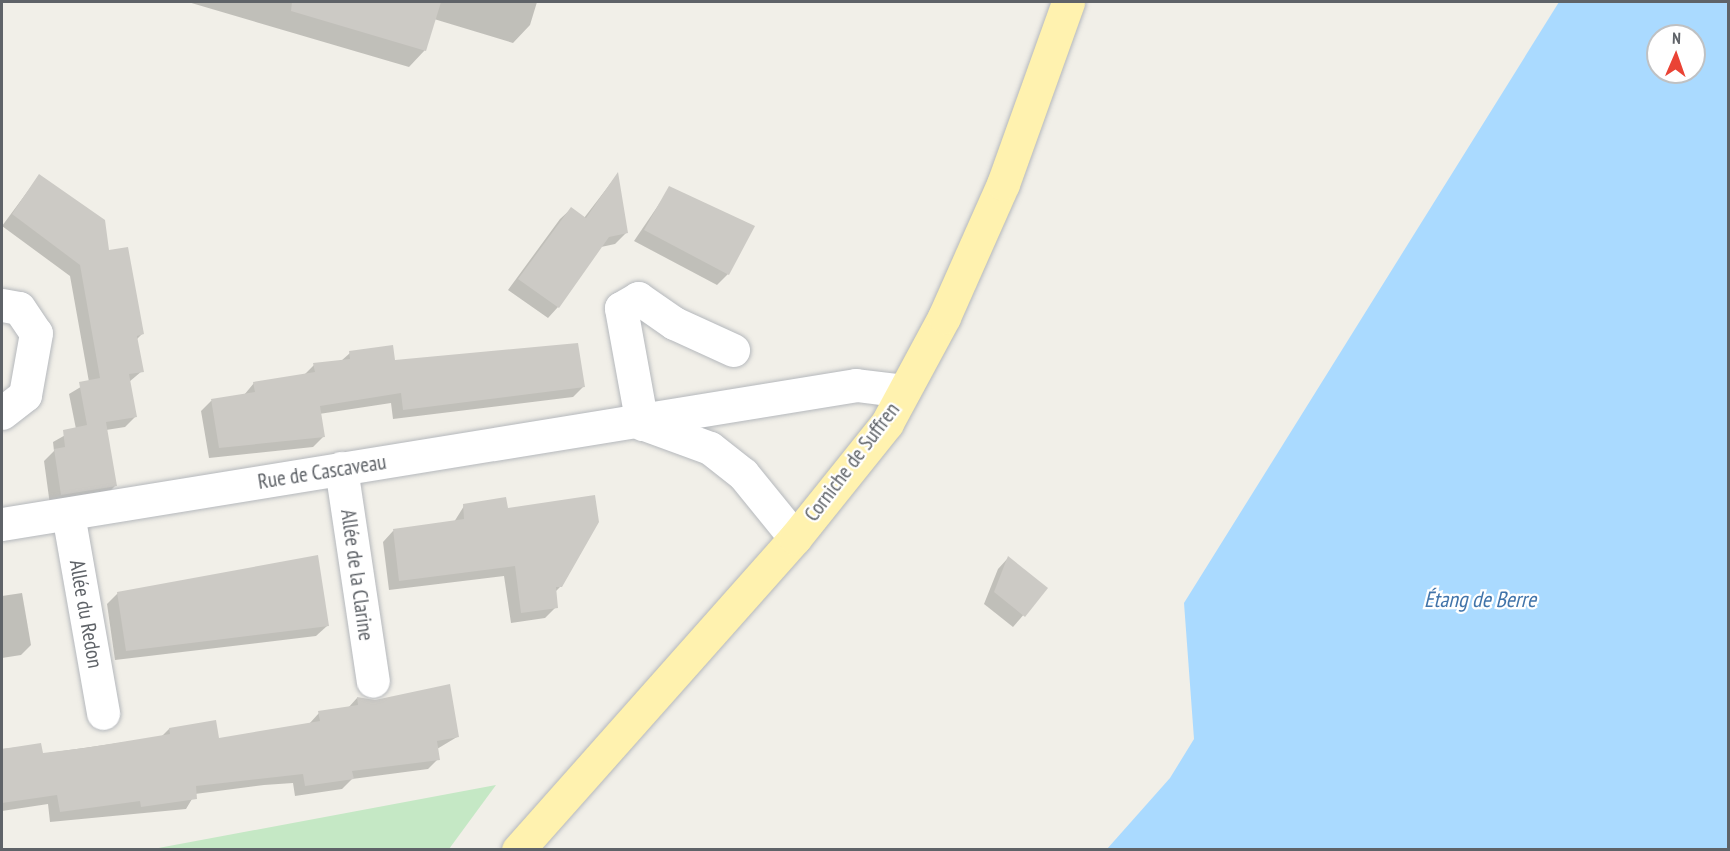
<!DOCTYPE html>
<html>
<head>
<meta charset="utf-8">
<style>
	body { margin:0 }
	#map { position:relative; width:1730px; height:851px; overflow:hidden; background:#f1efe8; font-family:"PT Sans Narrow",sans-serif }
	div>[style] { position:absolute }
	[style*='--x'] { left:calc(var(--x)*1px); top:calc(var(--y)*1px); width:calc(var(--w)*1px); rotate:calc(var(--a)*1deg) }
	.green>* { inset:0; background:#c5e8c5 }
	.water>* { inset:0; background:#aadaff }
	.shadow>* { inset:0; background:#0003 }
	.building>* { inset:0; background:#cccac5 }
	.roads { filter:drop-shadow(0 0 2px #b5b8bc) drop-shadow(0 0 2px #b5b8bc) }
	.minor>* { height:33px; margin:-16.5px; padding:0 16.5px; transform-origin:16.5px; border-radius:16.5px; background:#fff }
	.major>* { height:33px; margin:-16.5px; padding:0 16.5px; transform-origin:16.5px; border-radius:16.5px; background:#fff2af }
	span { translate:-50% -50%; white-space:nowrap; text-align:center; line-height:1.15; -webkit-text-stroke:4.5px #fff; paint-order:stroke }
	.street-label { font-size:21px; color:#5f6368 }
	.water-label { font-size:22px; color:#4174aa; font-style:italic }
	.frame { position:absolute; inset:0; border:3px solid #5f6368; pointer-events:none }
	.north { position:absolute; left:1646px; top:24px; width:60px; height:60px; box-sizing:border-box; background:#fff; border:2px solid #bfc1c3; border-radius:50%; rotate:2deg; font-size:16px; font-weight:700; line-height:24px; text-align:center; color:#5f6368 }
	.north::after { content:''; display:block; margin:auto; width:21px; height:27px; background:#ea4335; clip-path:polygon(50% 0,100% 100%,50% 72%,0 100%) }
</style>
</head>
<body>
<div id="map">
	<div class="green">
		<i style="clip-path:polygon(496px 785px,449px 849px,153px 849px)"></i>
	</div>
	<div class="water">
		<i style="clip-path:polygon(evenodd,1559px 2px,1728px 2px,1728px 849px,1107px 849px,1170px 778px,1194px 739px,1184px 603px,1559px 2px,1658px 36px,1694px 36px,1694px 72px,1658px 72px,1658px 36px)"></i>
	</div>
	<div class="shadow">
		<i style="clip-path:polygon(188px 2px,537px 2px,530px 25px,513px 43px,434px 19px,425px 50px,409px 67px)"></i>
		<i style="clip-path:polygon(617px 175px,626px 233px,615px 244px,601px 247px,558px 307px,548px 318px,508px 290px,560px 219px,571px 209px,584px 218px)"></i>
		<i style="clip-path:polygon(39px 176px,108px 252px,142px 334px,136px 340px,142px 371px,129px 382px,135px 417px,125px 427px,106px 430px,115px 486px,104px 497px,50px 505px,44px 461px,54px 451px,53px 442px,76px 429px,69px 394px,89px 382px,70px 276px,2px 226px)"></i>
		<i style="clip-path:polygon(670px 188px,728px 274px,717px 285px,634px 241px)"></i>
		<i style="clip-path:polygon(350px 353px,394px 362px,583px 387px,573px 397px,393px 419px,391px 403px,319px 414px,323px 437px,313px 447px,209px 458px,201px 411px,211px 401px,244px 395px,254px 383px,303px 376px,314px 365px,341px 361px)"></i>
		<i style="clip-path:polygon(464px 506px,561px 586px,555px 592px,556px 607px,545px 618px,511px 623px,504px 576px,389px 590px,383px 542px,393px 531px,454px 522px)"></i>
		<i style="clip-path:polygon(1008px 558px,1046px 589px,1013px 627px,984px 604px,998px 569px)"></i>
		<i style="clip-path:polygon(22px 593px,31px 645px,21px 655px,2px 658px,2px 596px)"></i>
		<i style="clip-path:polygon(118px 593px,327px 626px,316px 636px,115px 660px,107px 604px)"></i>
		<i style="clip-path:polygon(357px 698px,457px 737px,437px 749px,438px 759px,428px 769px,352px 779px,342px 789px,295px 796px,293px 783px,264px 785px,195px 794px,186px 809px,50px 822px,48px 804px,2px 811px,2px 749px,40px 745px,41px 754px,161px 737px,169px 729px,218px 740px,309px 724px,319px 713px,348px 708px)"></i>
	</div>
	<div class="building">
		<i style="clip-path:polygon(292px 2px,441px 2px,426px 51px,291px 11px)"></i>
		<i style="clip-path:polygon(618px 172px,628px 233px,609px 237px,559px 308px,518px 279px,571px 207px,586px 218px)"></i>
		<i style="clip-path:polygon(39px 174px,105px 220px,109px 250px,128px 247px,144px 334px,137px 336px,144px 372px,129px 374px,137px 417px,106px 422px,117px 486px,61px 495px,54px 449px,65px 447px,63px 430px,87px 425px,79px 382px,100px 378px,80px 265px,12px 214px)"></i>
		<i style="clip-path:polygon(669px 186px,755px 226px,729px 275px,644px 230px)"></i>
		<i style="clip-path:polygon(578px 343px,585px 387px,403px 410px,401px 393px,320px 406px,325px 437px,219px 448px,211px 399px,255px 392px,253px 382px,315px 372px,313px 363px,350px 359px,349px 351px,393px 345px,395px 360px)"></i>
		<i style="clip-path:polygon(595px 495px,599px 522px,562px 587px,556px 587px,558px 608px,521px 613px,515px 566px,399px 581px,393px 529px,464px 519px,463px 504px,506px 497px,508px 508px)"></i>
		<i style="clip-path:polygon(318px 555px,329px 626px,126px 651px,117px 592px)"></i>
		<i style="clip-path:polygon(1008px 556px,1048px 588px,1025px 617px,994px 592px)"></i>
		<i style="clip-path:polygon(450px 684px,459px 737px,437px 741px,440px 760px,352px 771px,354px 779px,305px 786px,303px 774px,196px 786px,197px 799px,141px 807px,140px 801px,60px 812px,57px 795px,2px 803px,2px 749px,41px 743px,43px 753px,85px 748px,170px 734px,169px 728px,216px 720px,219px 738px,320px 721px,318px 711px,358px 705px,357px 697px,375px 700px)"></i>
	</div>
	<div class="roads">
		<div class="minor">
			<i style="--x:2;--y:305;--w:17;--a:10"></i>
			<i style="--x:19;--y:308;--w:30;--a:56"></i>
			<i style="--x:36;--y:333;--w:63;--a:100.1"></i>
			<i style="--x:25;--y:395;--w:29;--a:142"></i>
			<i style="--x:642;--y:424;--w:118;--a:-100.3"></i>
			<i style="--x:621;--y:308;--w:20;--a:-30"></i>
			<i style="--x:638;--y:298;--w:44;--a:34.8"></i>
			<i style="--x:674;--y:323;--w:65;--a:24.6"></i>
			<i style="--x:647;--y:425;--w:67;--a:20.1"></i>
			<i style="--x:710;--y:448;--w:42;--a:38.2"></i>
			<i style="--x:743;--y:474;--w:82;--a:50.9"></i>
			<i style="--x:341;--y:468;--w:215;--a:81.5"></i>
			<i style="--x:68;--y:514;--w:202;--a:80"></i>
			<i style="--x:2;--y:524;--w:865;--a:-9.24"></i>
			<i style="--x:856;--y:385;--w:48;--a:7.1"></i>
		</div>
		<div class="major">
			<i style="--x:518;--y:850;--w:417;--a:-48.4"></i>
			<i style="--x:795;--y:538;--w:147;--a:-51.3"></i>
			<i style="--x:887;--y:423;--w:120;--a:-61.7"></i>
			<i style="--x:944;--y:317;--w:145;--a:-66.1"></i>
			<i style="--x:1003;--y:184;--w:193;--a:-70.3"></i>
		</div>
	</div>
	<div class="street-label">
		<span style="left:852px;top:462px;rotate:-53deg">Corniche de Suffren</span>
		<span style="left:322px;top:472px;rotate:-9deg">Rue de Cascaveau</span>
		<span style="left:357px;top:575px;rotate:82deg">Allée de la Clarine</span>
		<span style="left:86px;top:614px;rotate:80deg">Allée du Redon</span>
	</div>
	<div class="water-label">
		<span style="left:1480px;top:600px">Étang de Berre</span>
	</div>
	<div class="frame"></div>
	<div class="north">N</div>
</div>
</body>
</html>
